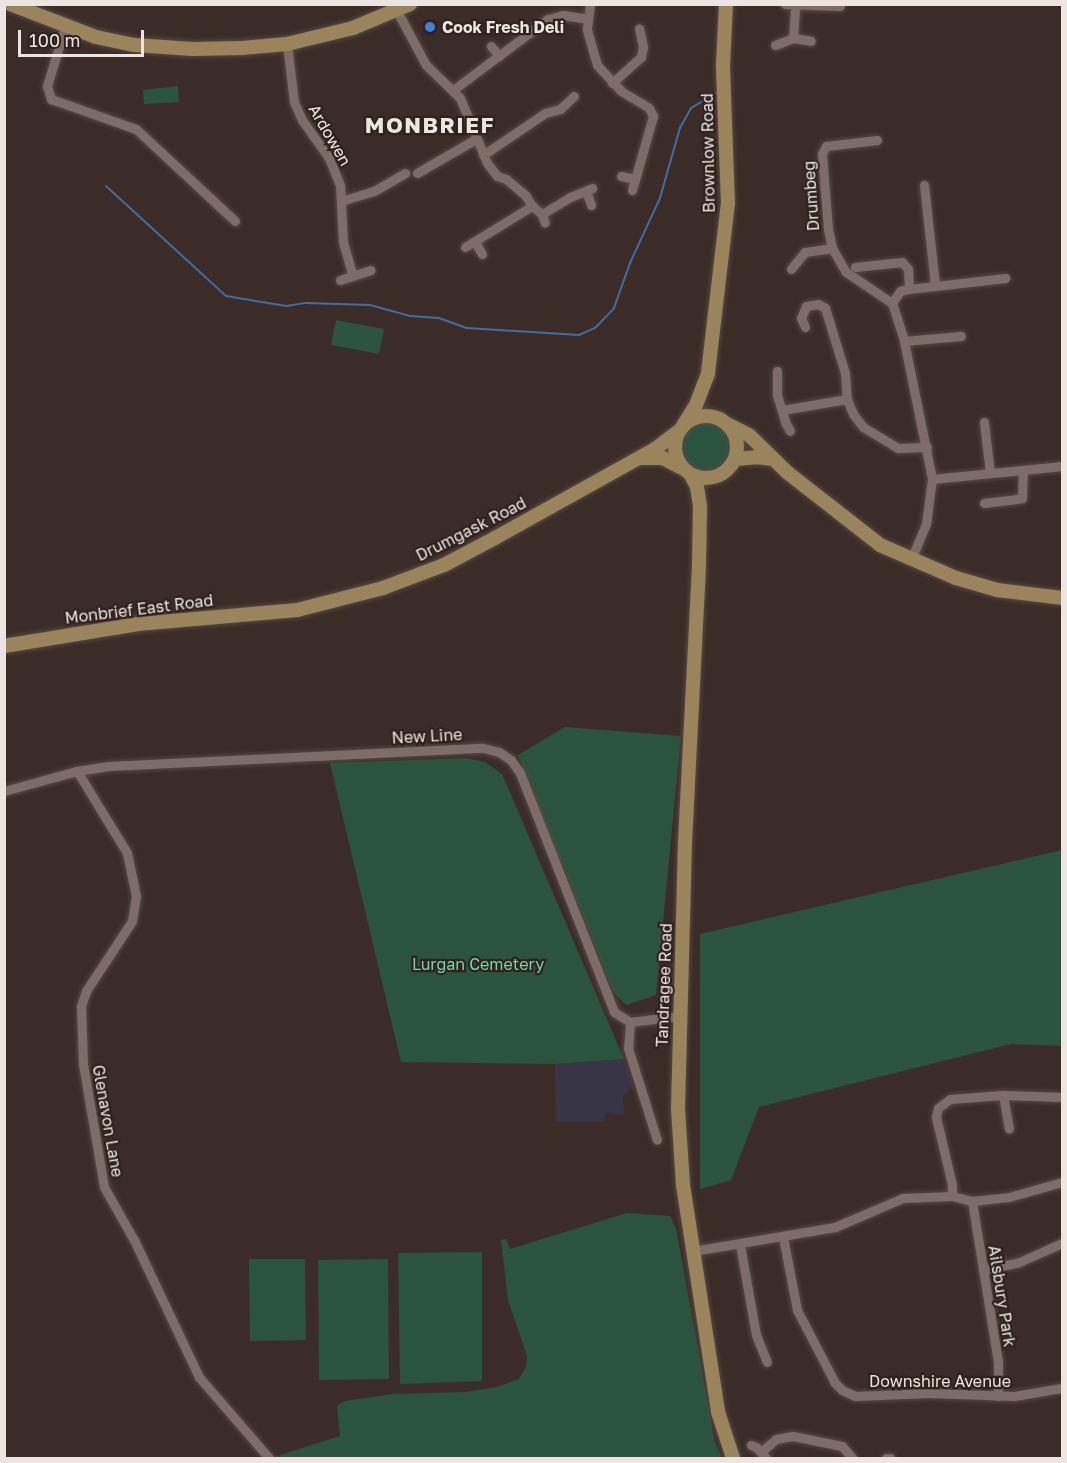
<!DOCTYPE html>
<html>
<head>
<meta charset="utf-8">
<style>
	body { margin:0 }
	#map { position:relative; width:1067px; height:1463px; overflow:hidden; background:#3b2c27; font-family:"Golos Text",sans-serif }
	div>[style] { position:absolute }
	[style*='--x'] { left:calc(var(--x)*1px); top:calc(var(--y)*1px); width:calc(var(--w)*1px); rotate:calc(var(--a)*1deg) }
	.industrial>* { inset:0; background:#383546 }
	.green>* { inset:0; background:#2b543f }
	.round { border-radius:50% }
	.stream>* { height:2px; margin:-1px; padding:0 1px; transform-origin:1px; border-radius:1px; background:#406e9e }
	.roads { filter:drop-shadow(0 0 2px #564a46) drop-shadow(0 0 2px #564a46) }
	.street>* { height:9px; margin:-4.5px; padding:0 4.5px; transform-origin:4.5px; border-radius:4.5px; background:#7e6d67 }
	.secondary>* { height:14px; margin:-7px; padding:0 7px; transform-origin:7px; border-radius:7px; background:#9a845b }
	.secondary>.ring { margin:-7px; padding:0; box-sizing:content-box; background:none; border:14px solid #9a845b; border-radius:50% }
	.dots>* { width:16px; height:16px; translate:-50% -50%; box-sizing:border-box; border:3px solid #30221e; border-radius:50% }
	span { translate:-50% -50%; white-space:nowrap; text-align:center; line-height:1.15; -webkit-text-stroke:4.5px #30221e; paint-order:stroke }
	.poi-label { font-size:16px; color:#eee4e1; font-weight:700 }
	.left { translate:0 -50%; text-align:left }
	.street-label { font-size:16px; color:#eee4e1 }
	.park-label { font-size:16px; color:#73d7a4 }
	.district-label { font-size:22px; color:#eee4e1; font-weight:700; letter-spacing:1.5px }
	.frame { position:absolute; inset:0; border:6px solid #eee4e1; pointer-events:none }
	.scale { position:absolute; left:18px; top:30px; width:126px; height:27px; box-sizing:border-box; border:3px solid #eee4e1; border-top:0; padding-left:8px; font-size:18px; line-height:21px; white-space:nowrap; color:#eee4e1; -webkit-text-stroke:4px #30221e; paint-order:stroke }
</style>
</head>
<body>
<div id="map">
	<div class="industrial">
		<i style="clip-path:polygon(624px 1059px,633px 1086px,623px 1097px,624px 1115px,605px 1113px,604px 1122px,556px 1122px,555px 1064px)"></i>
	</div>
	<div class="green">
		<i style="clip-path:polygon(178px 86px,179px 102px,144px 104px,143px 90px)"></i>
		<i style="clip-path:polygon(336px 320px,384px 329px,379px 354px,331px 345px)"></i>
		<i class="round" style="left:680px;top:421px;width:50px;height:50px"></i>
		<i style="clip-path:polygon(565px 727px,681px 736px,656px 995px,626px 1005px,613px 992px,518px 755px)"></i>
		<i style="clip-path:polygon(467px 758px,485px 762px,502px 774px,624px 1059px,555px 1064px,401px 1062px,330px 763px)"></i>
		<i style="clip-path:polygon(1062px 850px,1062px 1046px,1011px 1044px,759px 1107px,731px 1180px,700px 1189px,700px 934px)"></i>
		<i style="clip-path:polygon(627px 1213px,670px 1216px,676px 1228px,715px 1442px,722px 1458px,274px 1457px,340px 1436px,337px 1406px,345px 1401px,392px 1394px,466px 1392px,497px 1387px,519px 1379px,526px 1367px,527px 1356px,508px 1300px,501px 1240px,506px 1239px,510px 1249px)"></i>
		<i style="clip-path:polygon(482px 1252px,482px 1381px,400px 1384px,398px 1253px)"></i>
		<i style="clip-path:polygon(249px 1259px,305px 1259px,306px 1340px,250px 1341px)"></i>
		<i style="clip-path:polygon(388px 1259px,389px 1379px,319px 1380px,318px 1260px)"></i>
	</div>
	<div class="stream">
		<i style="--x:106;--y:186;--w:163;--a:42.5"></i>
		<i style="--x:226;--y:296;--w:61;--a:9.5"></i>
		<i style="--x:286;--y:306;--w:20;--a:-9"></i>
		<i style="--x:306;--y:303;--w:64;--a:1.8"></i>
		<i style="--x:370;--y:305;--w:41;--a:15.4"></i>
		<i style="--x:410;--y:316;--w:29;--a:4"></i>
		<i style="--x:439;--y:318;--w:30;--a:20"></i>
		<i style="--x:467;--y:328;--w:112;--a:3.6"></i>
		<i style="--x:579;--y:335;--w:17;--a:-24"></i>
		<i style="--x:595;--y:328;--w:28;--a:-46"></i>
		<i style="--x:614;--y:308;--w:48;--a:-70.4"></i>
		<i style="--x:630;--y:263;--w:72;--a:-65.2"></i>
		<i style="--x:660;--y:198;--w:73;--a:-74.1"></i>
		<i style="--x:680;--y:128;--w:23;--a:-61"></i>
		<i style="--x:691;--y:108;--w:31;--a:-31"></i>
	</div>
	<div class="roads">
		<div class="street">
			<i style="--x:590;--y:4;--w:26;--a:97"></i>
			<i style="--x:587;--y:30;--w:36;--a:74"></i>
			<i style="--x:597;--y:65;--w:35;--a:47"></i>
			<i style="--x:621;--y:91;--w:33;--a:31"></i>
			<i style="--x:649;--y:108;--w:9;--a:63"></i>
			<i style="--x:653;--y:116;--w:77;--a:105.8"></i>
			<i style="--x:785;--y:4;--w:55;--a:2.1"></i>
			<i style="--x:397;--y:11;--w:61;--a:61.8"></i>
			<i style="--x:426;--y:65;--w:47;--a:44.1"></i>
			<i style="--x:460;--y:98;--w:70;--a:67.4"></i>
			<i style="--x:487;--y:163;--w:16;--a:52"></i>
			<i style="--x:497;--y:176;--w:9;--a:18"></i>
			<i style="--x:506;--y:179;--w:26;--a:40"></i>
			<i style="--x:526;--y:196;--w:12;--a:59"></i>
			<i style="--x:532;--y:206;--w:13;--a:39"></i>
			<i style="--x:542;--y:214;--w:9;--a:72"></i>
			<i style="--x:65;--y:27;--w:62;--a:107"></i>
			<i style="--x:47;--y:86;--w:14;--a:73"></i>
			<i style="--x:51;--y:99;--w:90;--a:19.4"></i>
			<i style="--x:136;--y:129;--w:135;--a:42.9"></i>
			<i style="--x:793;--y:38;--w:31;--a:-86"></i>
			<i style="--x:287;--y:44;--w:58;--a:83.1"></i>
			<i style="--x:294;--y:102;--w:20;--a:66"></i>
			<i style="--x:302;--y:120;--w:47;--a:54.6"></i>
			<i style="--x:329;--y:158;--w:29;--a:68"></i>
			<i style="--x:340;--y:185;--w:57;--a:87"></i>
			<i style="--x:343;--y:242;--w:35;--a:74"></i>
			<i style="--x:775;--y:45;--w:19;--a:-21"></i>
			<i style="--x:793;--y:38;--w:18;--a:9"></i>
			<i style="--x:491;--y:46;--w:13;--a:51"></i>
			<i style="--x:612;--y:83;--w:39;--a:-42"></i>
			<i style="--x:641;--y:57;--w:10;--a:-79"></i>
			<i style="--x:643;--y:47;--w:19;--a:-102"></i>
			<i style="--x:453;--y:90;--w:119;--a:-36.8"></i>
			<i style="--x:548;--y:19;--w:16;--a:-15"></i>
			<i style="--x:563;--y:15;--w:24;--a:9"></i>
			<i style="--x:877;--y:140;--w:51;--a:173.3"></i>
			<i style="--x:826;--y:146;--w:9;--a:117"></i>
			<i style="--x:822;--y:154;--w:75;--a:85.4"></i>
			<i style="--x:828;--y:229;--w:19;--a:78"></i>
			<i style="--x:832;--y:248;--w:28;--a:60"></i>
			<i style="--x:846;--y:272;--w:55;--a:34"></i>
			<i style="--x:892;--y:303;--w:40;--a:72"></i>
			<i style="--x:904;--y:341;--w:141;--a:78.5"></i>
			<i style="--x:932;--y:479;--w:45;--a:97.6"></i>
			<i style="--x:926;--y:524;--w:39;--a:113"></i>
			<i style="--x:483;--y:155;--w:75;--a:-34.1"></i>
			<i style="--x:545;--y:113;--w:16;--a:-15"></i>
			<i style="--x:560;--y:109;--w:19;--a:-43"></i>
			<i style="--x:417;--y:173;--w:68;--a:-30"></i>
			<i style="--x:621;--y:176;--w:14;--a:12"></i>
			<i style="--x:924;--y:185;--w:101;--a:83.7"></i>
			<i style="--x:586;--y:191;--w:15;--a:70"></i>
			<i style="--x:341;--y:201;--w:34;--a:-17"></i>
			<i style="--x:374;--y:191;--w:36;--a:-30"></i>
			<i style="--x:542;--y:214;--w:33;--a:-31"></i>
			<i style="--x:570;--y:197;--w:24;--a:-22"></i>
			<i style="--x:475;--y:242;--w:14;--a:60"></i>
			<i style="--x:465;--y:247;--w:79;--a:-31.5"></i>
			<i style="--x:855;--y:267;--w:47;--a:-6.1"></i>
			<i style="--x:902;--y:262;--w:9;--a:49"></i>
			<i style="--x:908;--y:269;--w:20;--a:87"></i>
			<i style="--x:791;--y:269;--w:22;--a:-51"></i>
			<i style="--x:805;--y:252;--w:27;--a:-8"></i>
			<i style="--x:340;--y:280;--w:32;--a:-18"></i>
			<i style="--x:892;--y:303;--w:14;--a:-56"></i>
			<i style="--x:900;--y:291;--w:9;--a:-13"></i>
			<i style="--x:909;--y:289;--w:97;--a:-6.5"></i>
			<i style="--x:805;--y:327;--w:10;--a:-114"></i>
			<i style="--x:801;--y:318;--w:13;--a:-67"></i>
			<i style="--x:806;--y:306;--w:12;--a:-9"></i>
			<i style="--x:818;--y:304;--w:8;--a:30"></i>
			<i style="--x:825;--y:308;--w:68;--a:72.9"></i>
			<i style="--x:845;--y:373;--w:26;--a:86"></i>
			<i style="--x:847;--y:399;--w:16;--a:68"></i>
			<i style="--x:853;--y:414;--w:16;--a:52"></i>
			<i style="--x:863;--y:427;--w:41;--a:31"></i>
			<i style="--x:898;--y:448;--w:29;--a:-2"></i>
			<i style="--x:904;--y:341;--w:57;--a:-5"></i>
			<i style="--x:777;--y:371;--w:24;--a:90"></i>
			<i style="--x:777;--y:395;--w:28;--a:73"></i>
			<i style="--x:785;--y:422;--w:10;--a:61"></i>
			<i style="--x:782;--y:410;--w:66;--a:-9.6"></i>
			<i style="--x:984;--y:422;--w:51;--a:83.3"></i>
			<i style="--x:932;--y:479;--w:131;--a:-5.7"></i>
			<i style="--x:984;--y:503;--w:38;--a:-7"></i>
			<i style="--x:1022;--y:498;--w:28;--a:-88"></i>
			<i style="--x:77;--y:771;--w:96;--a:58.6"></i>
			<i style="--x:127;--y:853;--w:44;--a:78.2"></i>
			<i style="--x:136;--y:896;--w:25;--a:99"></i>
			<i style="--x:132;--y:921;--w:84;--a:123.3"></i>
			<i style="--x:86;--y:991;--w:16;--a:108"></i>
			<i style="--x:81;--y:1006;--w:58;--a:88"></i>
			<i style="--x:83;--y:1064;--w:125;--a:80.3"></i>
			<i style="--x:104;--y:1187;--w:61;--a:60.5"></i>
			<i style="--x:134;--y:1240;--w:152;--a:64.6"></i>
			<i style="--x:199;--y:1377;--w:107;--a:49.2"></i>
			<i style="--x:4;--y:791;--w:76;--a:-15.3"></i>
			<i style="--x:77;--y:771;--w:32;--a:-9"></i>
			<i style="--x:109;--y:766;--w:374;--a:-2.8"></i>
			<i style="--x:483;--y:748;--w:16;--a:14"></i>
			<i style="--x:499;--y:752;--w:14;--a:34"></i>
			<i style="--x:511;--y:760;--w:16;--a:55"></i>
			<i style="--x:520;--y:773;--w:257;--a:68.5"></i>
			<i style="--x:614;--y:1012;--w:19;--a:32"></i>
			<i style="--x:630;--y:1022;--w:49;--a:-7"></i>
			<i style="--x:630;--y:1022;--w:26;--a:94"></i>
			<i style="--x:628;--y:1048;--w:96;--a:72.5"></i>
			<i style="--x:1003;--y:1095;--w:34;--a:80"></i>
			<i style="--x:952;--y:1196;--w:11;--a:-90"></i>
			<i style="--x:952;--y:1185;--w:70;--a:-103.2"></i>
			<i style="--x:936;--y:1117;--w:9;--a:-77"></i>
			<i style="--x:938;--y:1108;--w:15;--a:-37"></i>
			<i style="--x:950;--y:1099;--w:53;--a:-4.3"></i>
			<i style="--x:1003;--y:1095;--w:59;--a:1.9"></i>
			<i style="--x:972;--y:1201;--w:162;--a:80.8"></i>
			<i style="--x:998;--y:1361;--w:35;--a:90"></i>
			<i style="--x:783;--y:1237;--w:74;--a:79.1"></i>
			<i style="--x:797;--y:1310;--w:82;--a:62.5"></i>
			<i style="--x:835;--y:1383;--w:10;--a:45"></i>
			<i style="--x:842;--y:1390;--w:14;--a:25"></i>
			<i style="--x:855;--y:1396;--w:74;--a:-2.3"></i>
			<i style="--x:929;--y:1393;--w:85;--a:2"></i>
			<i style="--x:1014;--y:1396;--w:49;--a:-9.5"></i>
			<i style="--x:740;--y:1245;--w:91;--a:79.9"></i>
			<i style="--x:756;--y:1335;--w:29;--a:68"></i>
			<i style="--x:693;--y:1251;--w:144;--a:-9.6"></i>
			<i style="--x:835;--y:1227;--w:74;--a:-23.1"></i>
			<i style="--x:903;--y:1198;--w:49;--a:-2.3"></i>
			<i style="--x:952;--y:1196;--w:21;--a:14"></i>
			<i style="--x:972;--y:1201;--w:37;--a:-6"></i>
			<i style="--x:1009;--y:1197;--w:55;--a:-15.8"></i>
			<i style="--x:983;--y:1270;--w:35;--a:-12"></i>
			<i style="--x:1017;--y:1263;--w:49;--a:-24"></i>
			<i style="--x:751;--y:1445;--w:5;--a:22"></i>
			<i style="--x:756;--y:1447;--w:15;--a:48"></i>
			<i style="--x:761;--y:1452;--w:20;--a:-41"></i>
			<i style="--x:776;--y:1439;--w:17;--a:-10"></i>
			<i style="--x:793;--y:1436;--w:50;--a:11.5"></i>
			<i style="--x:842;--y:1446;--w:16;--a:50"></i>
			<i style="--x:886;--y:1458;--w:4;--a:0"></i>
		</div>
		<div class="secondary">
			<i style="--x:10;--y:4;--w:92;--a:21"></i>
			<i style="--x:96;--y:37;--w:39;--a:12"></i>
			<i style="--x:134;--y:45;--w:59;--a:3.9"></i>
			<i style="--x:193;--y:49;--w:49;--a:-1.2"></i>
			<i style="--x:242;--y:48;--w:45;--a:-5.1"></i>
			<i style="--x:287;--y:44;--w:68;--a:-13.6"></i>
			<i style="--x:353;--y:28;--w:62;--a:-22.8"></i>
			<i class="ring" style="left:675px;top:416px;width:48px;height:48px"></i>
			<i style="--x:684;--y:424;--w:22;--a:-58"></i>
			<i style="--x:696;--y:405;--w:34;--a:-69"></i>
			<i style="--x:708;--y:373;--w:170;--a:-83.3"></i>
			<i style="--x:728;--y:204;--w:139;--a:-92.1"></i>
			<i style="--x:723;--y:65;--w:61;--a:-87.2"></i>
			<i style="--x:727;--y:424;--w:25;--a:27"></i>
			<i style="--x:749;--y:435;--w:54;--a:44.3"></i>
			<i style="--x:788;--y:473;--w:117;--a:38"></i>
			<i style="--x:880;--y:545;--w:83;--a:23.5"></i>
			<i style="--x:956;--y:578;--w:43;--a:16.3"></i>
			<i style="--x:997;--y:590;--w:65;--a:7"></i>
			<i style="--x:641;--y:458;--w:22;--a:0"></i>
			<i style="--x:663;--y:458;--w:21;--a:28"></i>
			<i style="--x:735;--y:459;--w:21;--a:-5"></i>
			<i style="--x:756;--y:457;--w:17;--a:7"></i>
			<i style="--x:691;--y:475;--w:13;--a:63"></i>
			<i style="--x:697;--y:487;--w:20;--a:81"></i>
			<i style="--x:700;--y:507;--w:59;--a:91"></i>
			<i style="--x:699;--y:566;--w:276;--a:92.9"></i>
			<i style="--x:685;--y:842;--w:267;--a:91.5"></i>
			<i style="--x:678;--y:1109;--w:76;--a:86.2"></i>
			<i style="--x:683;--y:1185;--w:230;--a:81.2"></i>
			<i style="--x:718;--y:1412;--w:48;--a:71.9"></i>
			<i style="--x:4;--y:646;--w:136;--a:-9.3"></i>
			<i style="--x:138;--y:624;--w:160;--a:-5"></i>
			<i style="--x:297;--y:610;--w:89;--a:-14.3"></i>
			<i style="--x:383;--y:588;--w:65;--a:-20.7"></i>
			<i style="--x:444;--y:565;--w:58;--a:-27.9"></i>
			<i style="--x:495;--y:538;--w:183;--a:-29.1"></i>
			<i style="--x:655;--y:449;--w:31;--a:-37"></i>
		</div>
	</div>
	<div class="dots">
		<i style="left:430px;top:27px;background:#3f7fe0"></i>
	</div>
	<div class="poi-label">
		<span class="left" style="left:442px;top:27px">Cook Fresh Deli</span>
	</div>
	<div class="street-label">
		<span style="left:330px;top:135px;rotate:60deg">Ardowen</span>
		<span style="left:708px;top:153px;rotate:-91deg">Brownlow Road</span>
		<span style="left:811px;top:196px;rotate:-94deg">Drumbeg</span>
		<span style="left:471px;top:529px;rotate:-27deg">Drumgask Road</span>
		<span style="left:139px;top:609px;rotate:-7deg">Monbrief East Road</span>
		<span style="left:427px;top:736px;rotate:-3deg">New Line</span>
		<span style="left:664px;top:985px;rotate:-88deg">Tandragee Road</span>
		<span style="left:108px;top:1121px;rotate:80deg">Glenavon Lane</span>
		<span style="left:1002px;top:1296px;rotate:81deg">Ailsbury Park</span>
		<span style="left:940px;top:1381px">Downshire Avenue</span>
	</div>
	<div class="park-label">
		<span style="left:478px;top:964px">Lurgan Cemetery</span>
	</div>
	<div class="district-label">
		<span style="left:430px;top:125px">MONBRIEF</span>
	</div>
	<div class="frame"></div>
	<div class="scale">100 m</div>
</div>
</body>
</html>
